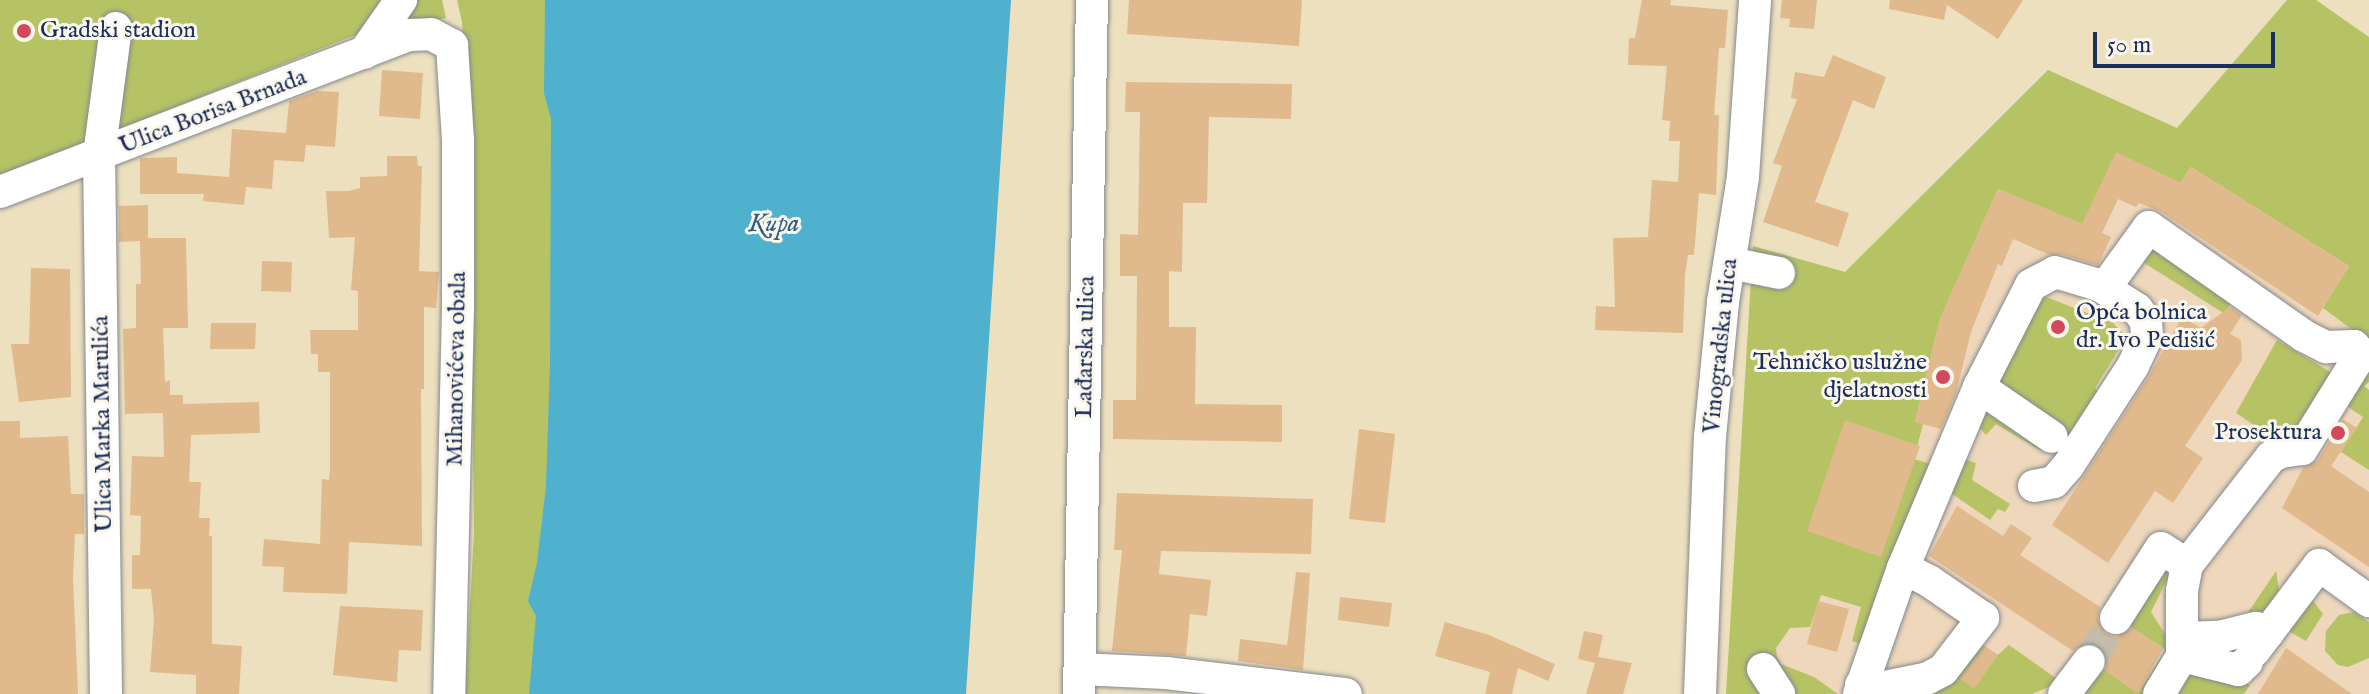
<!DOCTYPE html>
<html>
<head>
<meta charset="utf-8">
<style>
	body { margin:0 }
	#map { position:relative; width:2369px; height:694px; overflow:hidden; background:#ede0bf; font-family:"IM FELL English",serif }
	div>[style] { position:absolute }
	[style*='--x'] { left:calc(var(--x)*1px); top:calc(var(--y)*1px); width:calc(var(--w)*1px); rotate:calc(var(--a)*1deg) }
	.built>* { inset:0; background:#eed7bb }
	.green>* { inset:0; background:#b5c365 }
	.water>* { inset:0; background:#4fb1cd }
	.building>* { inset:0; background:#e0b98c }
	.minor-tunnel>* { height:32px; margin-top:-16px; transform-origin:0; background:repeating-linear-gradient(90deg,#c3bdac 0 32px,transparent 0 48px) }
	.roads { filter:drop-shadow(0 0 2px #84888e) drop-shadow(0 0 2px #84888e) }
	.minor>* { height:32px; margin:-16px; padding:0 16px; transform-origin:16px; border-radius:16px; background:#fff }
	.dots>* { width:22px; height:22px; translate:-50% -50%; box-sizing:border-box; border:4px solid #fbf7ec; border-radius:50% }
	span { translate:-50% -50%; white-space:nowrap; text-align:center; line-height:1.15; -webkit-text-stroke:6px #fbf7ec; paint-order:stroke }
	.poi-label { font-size:24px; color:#1b2f5e }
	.left { translate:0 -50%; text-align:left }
	.right { translate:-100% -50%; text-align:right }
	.street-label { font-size:24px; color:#1b2f5e }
	.water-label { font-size:26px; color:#2d5c85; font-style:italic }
	.scale { position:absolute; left:2093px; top:32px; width:182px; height:36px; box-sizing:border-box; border:4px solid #1b2f5e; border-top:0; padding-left:10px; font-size:24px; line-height:28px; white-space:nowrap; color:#1b2f5e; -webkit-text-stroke:6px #fbf7ec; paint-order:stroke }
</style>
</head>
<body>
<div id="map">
	<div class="built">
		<i style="clip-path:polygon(2287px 0,2316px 0,2369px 37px,2369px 382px,2364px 386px,2369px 390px,2369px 694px,1726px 694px,1753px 246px,1845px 272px,2048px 70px,2177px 128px)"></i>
	</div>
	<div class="green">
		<i style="clip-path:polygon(0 0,442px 0,446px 18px,353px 36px,0 177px)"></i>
		<i style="clip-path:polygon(457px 0,725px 0,710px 694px,465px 694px,474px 533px,471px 243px,462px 22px)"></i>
		<i style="clip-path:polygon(2287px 0,2316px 0,2369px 37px,2369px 342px,2323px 308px,2349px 266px,2191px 167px,2178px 187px,2151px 176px,2082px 224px,1998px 189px,1940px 319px,1915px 422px,1923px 424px,1914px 459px,1931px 464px,1867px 646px,1852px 641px,1861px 607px,1821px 595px,1810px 627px,1790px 628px,1776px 648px,1777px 657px,1781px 664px,1814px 677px,1838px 694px,1726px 694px,1753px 246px,1845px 272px,2048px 70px,2177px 128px)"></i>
		<i style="clip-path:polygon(2155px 249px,2233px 299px,2225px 314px,2138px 259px,2147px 251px)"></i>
		<i style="clip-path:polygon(2046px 297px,2113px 323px,2127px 337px,2127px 346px,2122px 344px,2095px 388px,2100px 394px,2062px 453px,2038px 449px,1996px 424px,1986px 435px,1979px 427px,1980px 417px,2039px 301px)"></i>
		<i style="clip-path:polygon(2277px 340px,2342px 379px,2285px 446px,2236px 413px)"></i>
		<i style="clip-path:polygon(2369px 364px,2369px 382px,2364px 386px,2369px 390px,2369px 470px,2341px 452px,2363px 417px,2342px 403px)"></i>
		<i style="clip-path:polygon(1964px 459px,1976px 463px,1972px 480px,2010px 504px,2005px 512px,1998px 509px,1990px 520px,1951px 493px)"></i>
		<i style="clip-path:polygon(2166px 569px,2169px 576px,2151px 612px,2165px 634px,2170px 633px,2174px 654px,2149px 694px,2079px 694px,2099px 666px,2138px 693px,2166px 650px,2126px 624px)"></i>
		<i style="clip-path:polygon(2276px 571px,2281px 601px,2278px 609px,2247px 614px)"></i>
		<i style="clip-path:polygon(2305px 601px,2314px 602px,2323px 614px,2306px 641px,2290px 632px,2289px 626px)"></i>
		<i style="clip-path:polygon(2354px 612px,2369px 622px,2369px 658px,2348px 667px,2338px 665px,2325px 651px,2326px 631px,2339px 615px)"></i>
		<i style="clip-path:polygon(1975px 640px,1998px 655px,2009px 645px,2061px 682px,2032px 694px,1908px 694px)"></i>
		<i style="clip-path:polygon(2190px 674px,2240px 678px,2250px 685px,2244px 694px,2175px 694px)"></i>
	</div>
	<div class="water">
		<i style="clip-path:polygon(545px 0,1011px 0,966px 694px,529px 694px,536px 616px,528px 601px,537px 563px,546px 486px,550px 364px,551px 119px,544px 93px)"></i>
	</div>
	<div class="building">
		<i style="clip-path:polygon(1129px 0,1302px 0,1299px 46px,1127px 34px)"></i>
		<i style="clip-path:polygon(1642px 0,1671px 0,1670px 5px,1728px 10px,1725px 48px,1719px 48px,1714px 115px,1719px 115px,1716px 195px,1699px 193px,1694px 255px,1688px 255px,1685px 275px,1683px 333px,1595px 330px,1596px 306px,1615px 307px,1613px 238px,1648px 237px,1652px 180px,1678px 182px,1680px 141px,1669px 141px,1670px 121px,1662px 120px,1667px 66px,1628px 65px,1629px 38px,1635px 38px)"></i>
		<i style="clip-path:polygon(1782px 0,1817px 0,1814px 29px,1789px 27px,1790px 19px,1780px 18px)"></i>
		<i style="clip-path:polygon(1890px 0,2023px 0,1998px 39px,1947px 5px,1944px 20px,1889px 9px)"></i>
		<i style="clip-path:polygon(1833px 55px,1886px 77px,1874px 109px,1853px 100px,1815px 202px,1849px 213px,1838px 247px,1763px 222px,1782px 166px,1773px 163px,1797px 99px,1791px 98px,1795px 72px,1824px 77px)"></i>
		<i style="clip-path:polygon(382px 70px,423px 73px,420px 119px,379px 116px)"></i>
		<i style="clip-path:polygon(1126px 82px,1292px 84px,1291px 119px,1209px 117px,1207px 203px,1183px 203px,1182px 272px,1169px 271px,1169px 327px,1196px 327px,1195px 404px,1282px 405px,1282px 442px,1113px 439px,1113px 400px,1136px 400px,1137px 276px,1120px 276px,1120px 234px,1138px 235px,1140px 112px,1125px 112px)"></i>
		<i style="clip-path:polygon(317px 91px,339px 92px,335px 147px,306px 145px,304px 162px,274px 160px,272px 189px,246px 187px,244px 205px,203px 201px,204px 194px,140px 194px,140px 158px,177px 157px,177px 173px,229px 177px,232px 129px,286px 133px,289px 101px)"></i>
		<i style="clip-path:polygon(2116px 152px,2181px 183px,2191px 167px,2349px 266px,2318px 316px,2160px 211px,2139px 203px,2136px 207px,2118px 199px,2102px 233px,2111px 237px,2098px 265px,2060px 254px,2050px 255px,2013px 239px,2002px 266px,1998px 264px,1971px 332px,1956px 393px,1941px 429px,1915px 422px,1940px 319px,1998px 189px,2082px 224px)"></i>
		<i style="clip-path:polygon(387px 156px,417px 156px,418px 166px,422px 166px,419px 271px,439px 272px,436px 308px,424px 307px,424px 389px,421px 389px,422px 546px,349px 542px,347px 594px,283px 592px,284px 567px,262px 566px,264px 539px,320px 544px,322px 479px,329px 480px,330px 469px,330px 372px,318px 372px,318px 354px,311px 354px,310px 330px,358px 330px,358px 291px,351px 290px,355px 237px,329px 238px,326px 191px,349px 191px,360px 188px,360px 177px,387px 176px)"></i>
		<i style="clip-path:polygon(148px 205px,148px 238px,186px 238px,188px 328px,163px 328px,165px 382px,170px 380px,170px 395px,183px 395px,183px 404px,259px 402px,260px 433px,191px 435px,189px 482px,201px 482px,199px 518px,210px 518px,209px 536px,212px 536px,212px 644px,242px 646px,239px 694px,196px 694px,196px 675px,150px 672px,154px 619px,151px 589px,132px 589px,132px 555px,140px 555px,141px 516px,130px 515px,132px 456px,164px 457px,163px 413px,125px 414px,123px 329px,136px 328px,136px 284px,141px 284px,140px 241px,119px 242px,119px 206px)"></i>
		<i style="clip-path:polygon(262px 261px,292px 262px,291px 292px,261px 291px)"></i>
		<i style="clip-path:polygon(31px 268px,70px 269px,71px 397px,19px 402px,11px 344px,29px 344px)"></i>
		<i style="clip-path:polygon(2230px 307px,2242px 315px,2230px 334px,2241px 340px,2242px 360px,2185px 446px,2203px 458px,2173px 503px,2155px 491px,2108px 563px,2052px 525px,2149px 376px,2182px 317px,2201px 328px)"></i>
		<i style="clip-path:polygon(211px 323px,256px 323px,255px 349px,210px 349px)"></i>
		<i style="clip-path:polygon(2343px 419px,2357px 428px,2331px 466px,2369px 492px,2369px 567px,2282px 508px,2303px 468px,2318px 460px)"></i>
		<i style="clip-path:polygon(1845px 420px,1920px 446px,1881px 557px,1807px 531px)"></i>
		<i style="clip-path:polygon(0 421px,20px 421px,20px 438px,68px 436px,71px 494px,84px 494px,84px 534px,75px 534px,73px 577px,78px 694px,0 694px)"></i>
		<i style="clip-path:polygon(1359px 429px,1395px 434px,1385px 523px,1349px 519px)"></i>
		<i style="clip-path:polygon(1117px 493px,1313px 499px,1311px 554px,1161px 551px,1159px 574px,1211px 580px,1207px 616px,1190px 614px,1186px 656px,1112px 651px,1122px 550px,1114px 550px)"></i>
		<i style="clip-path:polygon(1957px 506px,2003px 536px,2011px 524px,2032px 538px,2020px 555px,2100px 607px,2097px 618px,2105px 633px,2116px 637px,2132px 628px,2163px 648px,2138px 693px,2105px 671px,2107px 654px,2100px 645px,2082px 643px,2073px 651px,1929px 556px)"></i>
		<i style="clip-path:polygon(1296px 572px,1310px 573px,1303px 670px,1238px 661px,1240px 639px,1287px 645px)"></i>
		<i style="clip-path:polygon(1340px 597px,1392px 603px,1389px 627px,1338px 620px)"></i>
		<i style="clip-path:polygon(1818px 601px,1849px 609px,1837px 652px,1807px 644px)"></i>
		<i style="clip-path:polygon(340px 606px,423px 610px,421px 651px,399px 650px,397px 682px,333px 675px)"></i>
		<i style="clip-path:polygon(1445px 622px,1489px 635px,1555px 664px,1548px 681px,1518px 668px,1512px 694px,1485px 694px,1490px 672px,1435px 656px)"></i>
		<i style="clip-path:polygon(1584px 631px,1603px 635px,1598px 657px,1632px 663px,1623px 694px,1586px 694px,1595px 663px,1578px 659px)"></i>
		<i style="clip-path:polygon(1985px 646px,1998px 655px,1974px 689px,1960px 679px)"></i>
		<i style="clip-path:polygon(2286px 648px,2352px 694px,2258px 694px)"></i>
	</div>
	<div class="minor-tunnel">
		<i style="--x:2089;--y:661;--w:51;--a:-57.9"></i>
	</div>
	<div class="roads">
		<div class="minor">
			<i style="--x:364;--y:53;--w:65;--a:-55.1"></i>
			<i style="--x:0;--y:192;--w:437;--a:-21"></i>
			<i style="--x:408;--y:35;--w:23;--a:-2"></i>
			<i style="--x:431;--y:34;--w:24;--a:28"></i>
			<i style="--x:452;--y:45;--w:95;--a:86.4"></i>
			<i style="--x:458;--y:140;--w:168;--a:90"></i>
			<i style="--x:458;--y:308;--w:386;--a:91.3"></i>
			<i style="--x:1730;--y:263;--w:50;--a:11.5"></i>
			<i style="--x:1979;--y:387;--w:88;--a:34.4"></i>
			<i style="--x:2034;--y:486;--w:20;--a:-11"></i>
			<i style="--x:2054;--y:482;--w:21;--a:-49"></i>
			<i style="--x:2068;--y:466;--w:119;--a:-57"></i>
			<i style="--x:2133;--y:366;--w:33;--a:-65"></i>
			<i style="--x:2147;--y:336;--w:15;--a:-94"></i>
			<i style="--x:2146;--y:321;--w:15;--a:-127"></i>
			<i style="--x:2137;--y:309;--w:45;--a:-147.7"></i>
			<i style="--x:2116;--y:618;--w:83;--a:-57.3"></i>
			<i style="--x:2161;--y:548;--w:31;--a:33"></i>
			<i style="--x:2183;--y:638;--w:36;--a:-2"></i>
			<i style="--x:2219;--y:637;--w:38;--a:-14"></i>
			<i style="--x:2256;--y:628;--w:13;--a:23"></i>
			<i style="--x:2254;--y:651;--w:108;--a:-52.9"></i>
			<i style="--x:2319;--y:565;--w:62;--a:35.8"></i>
			<i style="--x:2182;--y:656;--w:58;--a:14"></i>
			<i style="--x:2238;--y:670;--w:12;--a:-42"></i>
			<i style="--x:1080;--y:669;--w:86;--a:2.7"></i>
			<i style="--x:1166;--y:673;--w:181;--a:6.7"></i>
			<i style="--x:1763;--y:669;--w:30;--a:57"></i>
			<i style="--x:1861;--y:685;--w:15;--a:16"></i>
			<i style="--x:1875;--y:689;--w:54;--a:-11.7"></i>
			<i style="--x:1928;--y:678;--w:17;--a:-28"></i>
			<i style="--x:1943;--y:670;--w:66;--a:-52.4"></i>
			<i style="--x:1983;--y:618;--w:65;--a:-145.6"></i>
			<i style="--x:1929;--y:581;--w:29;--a:-153"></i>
			<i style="--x:106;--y:694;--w:539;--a:-90.74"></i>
			<i style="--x:99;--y:155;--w:128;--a:-82.4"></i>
			<i style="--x:1079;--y:694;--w:694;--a:-88.93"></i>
			<i style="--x:1700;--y:694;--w:257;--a:-87.8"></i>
			<i style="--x:1710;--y:437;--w:136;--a:-84.5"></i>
			<i style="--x:1723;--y:302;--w:127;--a:-80.9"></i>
			<i style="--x:1743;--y:177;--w:177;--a:-86.1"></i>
			<i style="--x:1859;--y:694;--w:133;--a:-70.8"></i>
			<i style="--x:1903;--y:568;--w:196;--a:-67.2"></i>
			<i style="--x:1979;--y:387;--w:114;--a:-63"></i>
			<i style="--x:2031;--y:285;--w:27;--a:-28"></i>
			<i style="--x:2055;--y:272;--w:46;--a:16.5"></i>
			<i style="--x:2099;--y:285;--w:10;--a:-17"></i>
			<i style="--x:2109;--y:282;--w:68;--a:-54"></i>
			<i style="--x:2149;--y:227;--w:189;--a:35.1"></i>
			<i style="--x:2304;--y:336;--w:25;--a:27"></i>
			<i style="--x:2326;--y:347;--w:28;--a:-2"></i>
			<i style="--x:2354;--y:346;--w:11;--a:49"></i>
			<i style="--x:2361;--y:354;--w:112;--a:121.8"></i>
			<i style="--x:2302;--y:449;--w:21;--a:172"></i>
			<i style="--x:2281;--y:452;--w:11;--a:153"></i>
			<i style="--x:2271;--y:457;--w:137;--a:127.9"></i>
			<i style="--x:2187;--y:565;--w:26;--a:101"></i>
			<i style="--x:2182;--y:591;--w:65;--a:90"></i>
			<i style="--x:2182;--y:656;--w:44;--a:121.2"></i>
			<i style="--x:2064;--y:694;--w:41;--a:-52.9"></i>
		</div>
	</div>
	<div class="dots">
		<i style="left:24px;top:31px;background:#d1495b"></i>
		<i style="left:2058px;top:327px;background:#d1495b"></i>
		<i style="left:1943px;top:377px;background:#d1495b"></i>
		<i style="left:2338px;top:433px;background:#d1495b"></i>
	</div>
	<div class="poi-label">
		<span class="left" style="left:40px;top:31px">Gradski stadion</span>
		<span class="left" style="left:2076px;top:327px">Opća bolnica<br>dr. Ivo Pedišić</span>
		<span class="right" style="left:1927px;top:377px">Tehničko uslužne<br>djelatnosti</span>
		<span class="right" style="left:2322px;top:433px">Prosektura</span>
	</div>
	<div class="street-label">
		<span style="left:213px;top:112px;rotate:-21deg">Ulica Borisa Brnada</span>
		<span style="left:1721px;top:346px;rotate:-84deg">Vinogradska ulica</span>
		<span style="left:1086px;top:347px;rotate:-89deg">Lađarska ulica</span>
		<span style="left:457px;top:369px;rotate:-89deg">Mihanovićeva obala</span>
		<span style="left:103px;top:424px;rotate:-91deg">Ulica Marka Marulića</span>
	</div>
	<div class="water-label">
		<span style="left:774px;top:224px">Kupa</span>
	</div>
	<div class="scale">50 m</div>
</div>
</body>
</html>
